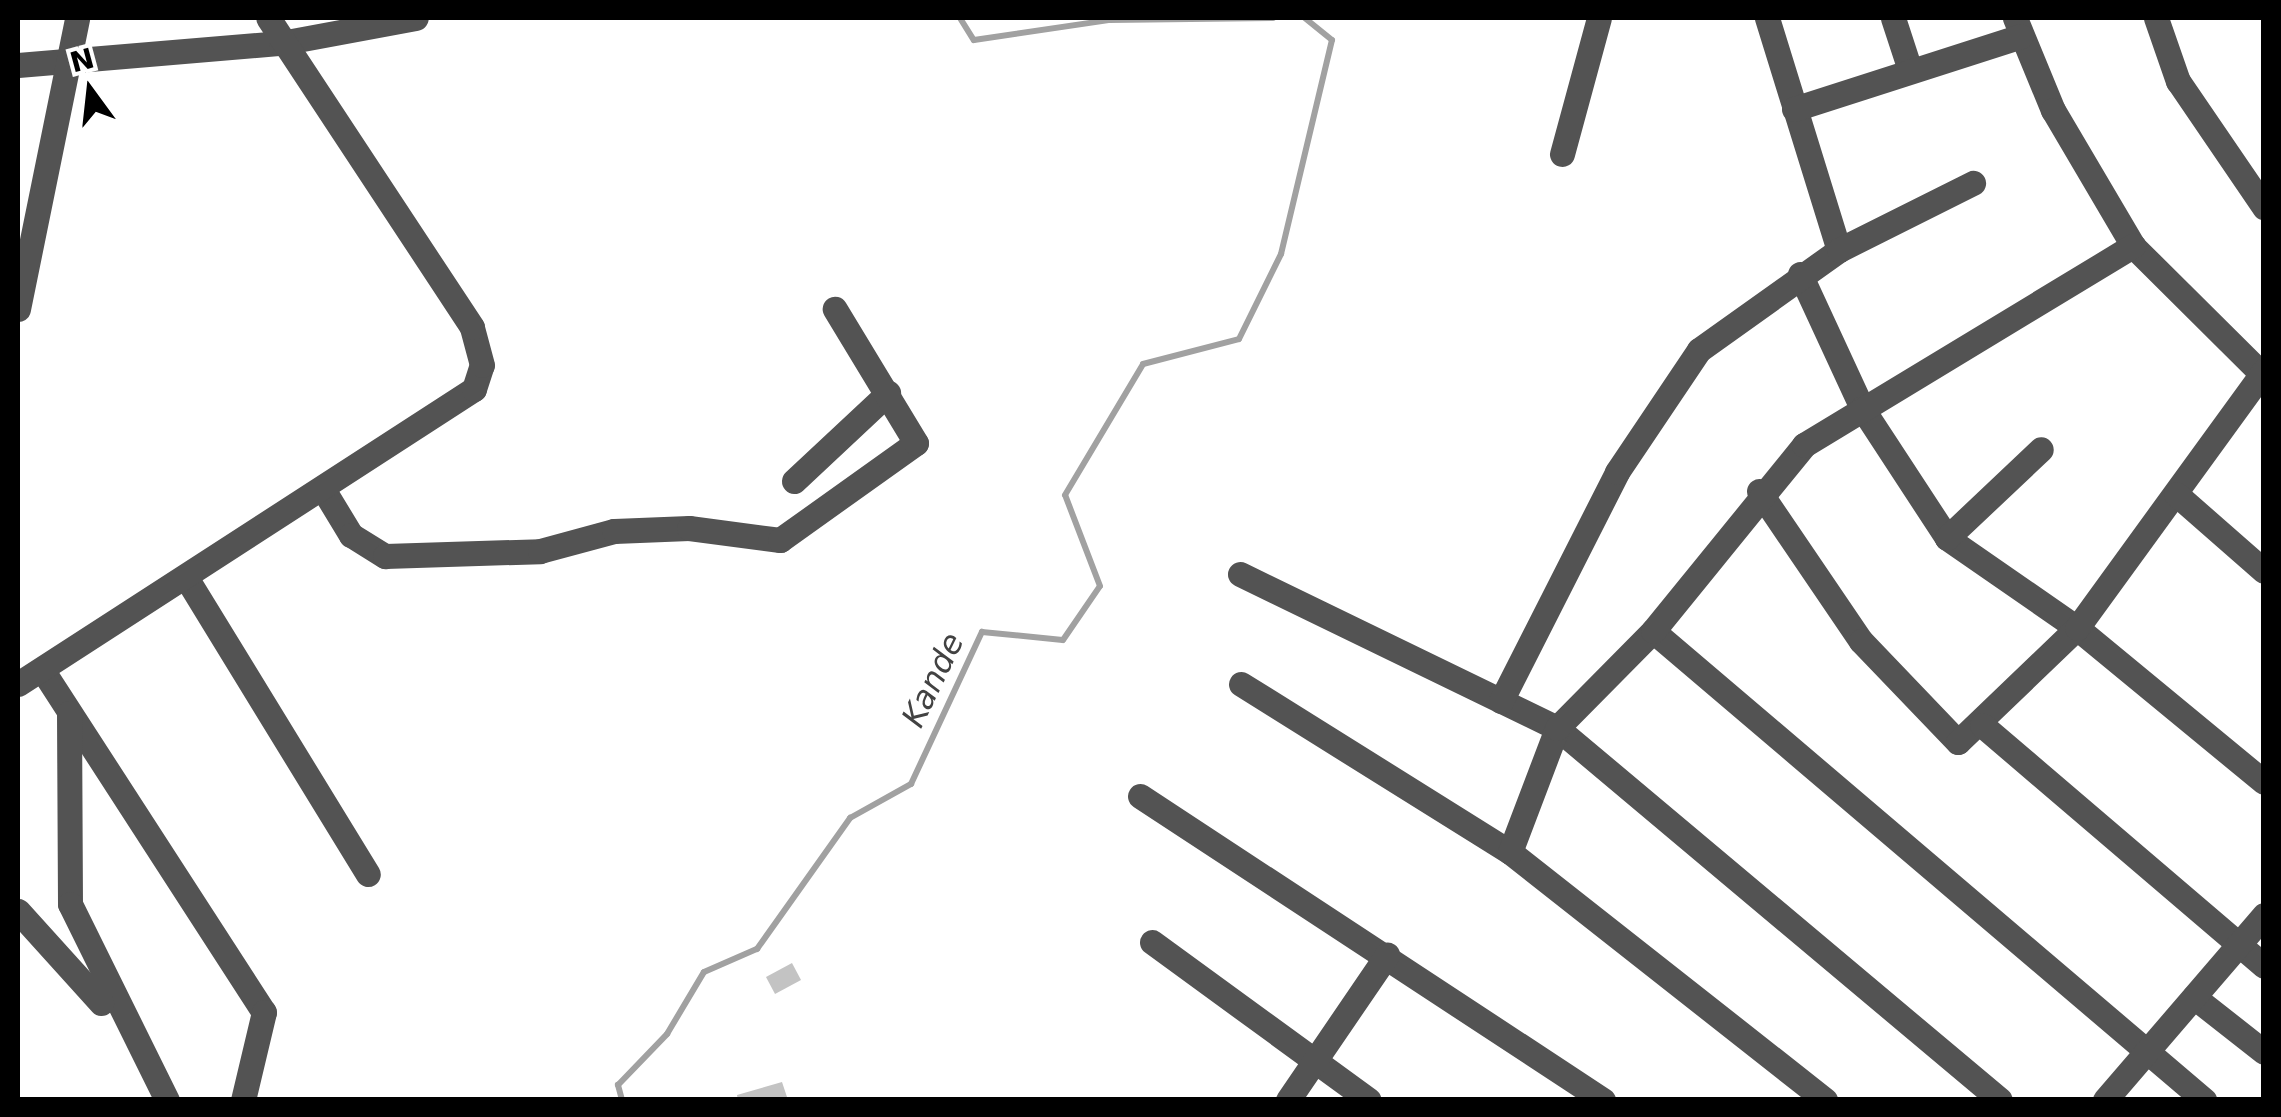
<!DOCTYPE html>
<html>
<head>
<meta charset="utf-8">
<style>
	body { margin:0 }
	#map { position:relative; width:2281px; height:1117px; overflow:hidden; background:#fff; font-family:"DejaVu Sans",sans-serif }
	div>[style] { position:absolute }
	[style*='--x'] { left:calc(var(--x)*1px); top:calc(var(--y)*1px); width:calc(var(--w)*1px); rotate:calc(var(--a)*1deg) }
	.stream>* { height:6px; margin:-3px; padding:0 3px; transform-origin:3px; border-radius:3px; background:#a1a1a1 }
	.building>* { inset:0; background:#c3c3c3 }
	.minor>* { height:25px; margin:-12.5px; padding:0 12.5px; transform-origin:12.5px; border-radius:12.5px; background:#535353 }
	span { translate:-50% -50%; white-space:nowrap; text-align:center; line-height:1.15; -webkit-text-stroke:8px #fff; paint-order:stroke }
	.water-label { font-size:32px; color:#424242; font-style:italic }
	.frame { position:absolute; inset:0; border:20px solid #000; pointer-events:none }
	.north { position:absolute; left:40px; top:40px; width:100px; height:100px; -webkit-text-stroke:8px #fff; paint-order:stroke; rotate:345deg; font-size:28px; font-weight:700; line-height:40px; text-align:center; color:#000 }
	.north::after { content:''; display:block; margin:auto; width:35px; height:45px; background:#000; clip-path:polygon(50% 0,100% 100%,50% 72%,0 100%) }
</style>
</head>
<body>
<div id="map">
	<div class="stream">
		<i style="--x:960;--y:18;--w:26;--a:58"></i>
		<i style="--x:974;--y:40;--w:136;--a:-8.4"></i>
		<i style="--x:1109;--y:20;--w:164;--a:-0.7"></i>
		<i style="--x:622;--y:1100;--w:16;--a:-105"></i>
		<i style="--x:618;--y:1085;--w:71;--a:-46.1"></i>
		<i style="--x:667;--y:1034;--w:72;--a:-59.2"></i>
		<i style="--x:704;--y:972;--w:58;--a:-23.5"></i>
		<i style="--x:757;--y:949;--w:161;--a:-54.6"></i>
		<i style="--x:850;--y:818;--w:70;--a:-29.1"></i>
		<i style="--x:911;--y:784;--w:168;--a:-65"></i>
		<i style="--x:982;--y:632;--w:81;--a:5.6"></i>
		<i style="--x:1063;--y:640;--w:65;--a:-55.6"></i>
		<i style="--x:1100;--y:586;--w:97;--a:-111"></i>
		<i style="--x:1065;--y:495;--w:152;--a:-59.2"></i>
		<i style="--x:1143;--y:364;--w:99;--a:-14.6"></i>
		<i style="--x:1239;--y:339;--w:95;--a:-63.7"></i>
		<i style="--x:1281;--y:254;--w:220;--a:-76.6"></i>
		<i style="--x:1332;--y:40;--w:35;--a:-141"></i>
	</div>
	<div class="building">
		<i style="clip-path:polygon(792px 963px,801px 980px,775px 994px,766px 977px)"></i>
		<i style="clip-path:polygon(782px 1082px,788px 1100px,738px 1100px,737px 1095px)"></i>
	</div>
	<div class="minor">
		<i style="--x:1767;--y:18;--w:243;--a:72.8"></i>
		<i style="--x:1893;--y:18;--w:52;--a:71.9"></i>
		<i style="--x:2015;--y:18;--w:100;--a:67.6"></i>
		<i style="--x:2053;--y:110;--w:158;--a:59.5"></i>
		<i style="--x:2133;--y:246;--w:185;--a:44.8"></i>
		<i style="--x:2156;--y:18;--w:67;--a:70.8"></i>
		<i style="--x:2178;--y:81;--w:153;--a:55.7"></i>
		<i style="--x:18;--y:65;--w:264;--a:-4.8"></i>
		<i style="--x:281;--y:43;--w:137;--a:-10.5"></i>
		<i style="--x:1794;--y:109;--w:238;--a:-17.8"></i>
		<i style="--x:1562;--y:154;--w:141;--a:-74.8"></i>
		<i style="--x:1800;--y:274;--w:148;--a:65.2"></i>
		<i style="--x:1862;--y:408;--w:155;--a:56.8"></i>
		<i style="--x:1947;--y:538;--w:158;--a:34.7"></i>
		<i style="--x:2077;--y:628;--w:242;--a:39.5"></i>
		<i style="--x:18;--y:309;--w:297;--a:-78.5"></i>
		<i style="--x:794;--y:481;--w:129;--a:-43.1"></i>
		<i style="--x:323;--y:489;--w:54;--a:58.7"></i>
		<i style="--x:351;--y:535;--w:40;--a:32"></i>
		<i style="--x:385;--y:556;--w:155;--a:-1.8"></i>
		<i style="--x:540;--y:551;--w:77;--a:-15.1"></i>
		<i style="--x:614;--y:531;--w:75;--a:-2.3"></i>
		<i style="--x:689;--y:528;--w:92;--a:7.5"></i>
		<i style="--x:780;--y:540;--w:167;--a:-35.5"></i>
		<i style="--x:916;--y:443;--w:157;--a:-121.2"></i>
		<i style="--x:1759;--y:491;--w:181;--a:55.8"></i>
		<i style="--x:1861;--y:641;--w:140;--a:46.2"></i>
		<i style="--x:1958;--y:742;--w:165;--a:-43.8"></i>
		<i style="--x:2077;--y:628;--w:318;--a:-54"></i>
		<i style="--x:2176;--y:494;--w:117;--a:41.2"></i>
		<i style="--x:1947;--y:538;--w:129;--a:-43.4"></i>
		<i style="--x:1240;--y:574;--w:352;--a:25.9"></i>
		<i style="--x:1557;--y:728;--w:578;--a:40.02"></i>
		<i style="--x:187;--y:579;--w:346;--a:58.5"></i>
		<i style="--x:1653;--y:631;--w:724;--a:40.4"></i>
		<i style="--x:45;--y:674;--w:403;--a:57.1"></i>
		<i style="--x:264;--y:1012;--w:90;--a:103.4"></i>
		<i style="--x:18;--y:684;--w:543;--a:-32.9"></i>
		<i style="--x:474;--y:389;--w:25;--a:-72"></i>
		<i style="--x:482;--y:365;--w:39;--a:-105"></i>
		<i style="--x:472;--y:327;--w:370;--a:-123.4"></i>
		<i style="--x:1241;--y:684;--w:317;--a:32"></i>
		<i style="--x:1510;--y:852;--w:401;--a:38.2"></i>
		<i style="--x:1501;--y:701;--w:257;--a:-63.1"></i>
		<i style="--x:1617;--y:472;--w:147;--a:-56.1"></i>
		<i style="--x:1699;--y:350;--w:172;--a:-35.5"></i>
		<i style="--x:1839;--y:250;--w:150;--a:-26.6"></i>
		<i style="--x:69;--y:713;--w:191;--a:89.7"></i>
		<i style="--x:70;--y:904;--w:219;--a:63.7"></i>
		<i style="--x:1982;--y:725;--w:371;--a:40.5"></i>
		<i style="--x:1140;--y:796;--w:554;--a:33.29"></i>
		<i style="--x:1510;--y:852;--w:133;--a:-69.2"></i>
		<i style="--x:1557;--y:728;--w:136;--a:-45.3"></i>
		<i style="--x:1653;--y:631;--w:240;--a:-50.9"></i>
		<i style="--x:1804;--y:445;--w:385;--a:-31.2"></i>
		<i style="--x:18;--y:911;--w:124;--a:47.9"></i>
		<i style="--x:1152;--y:942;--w:268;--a:36.1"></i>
		<i style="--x:2194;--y:997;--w:89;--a:38.2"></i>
		<i style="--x:1288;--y:1100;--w:176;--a:-55.7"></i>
		<i style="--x:2105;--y:1100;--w:244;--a:-49.3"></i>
	</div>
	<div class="water-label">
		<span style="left:933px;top:680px;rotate:-64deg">Kande</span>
	</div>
	<div class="frame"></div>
	<div class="north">N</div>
</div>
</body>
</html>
